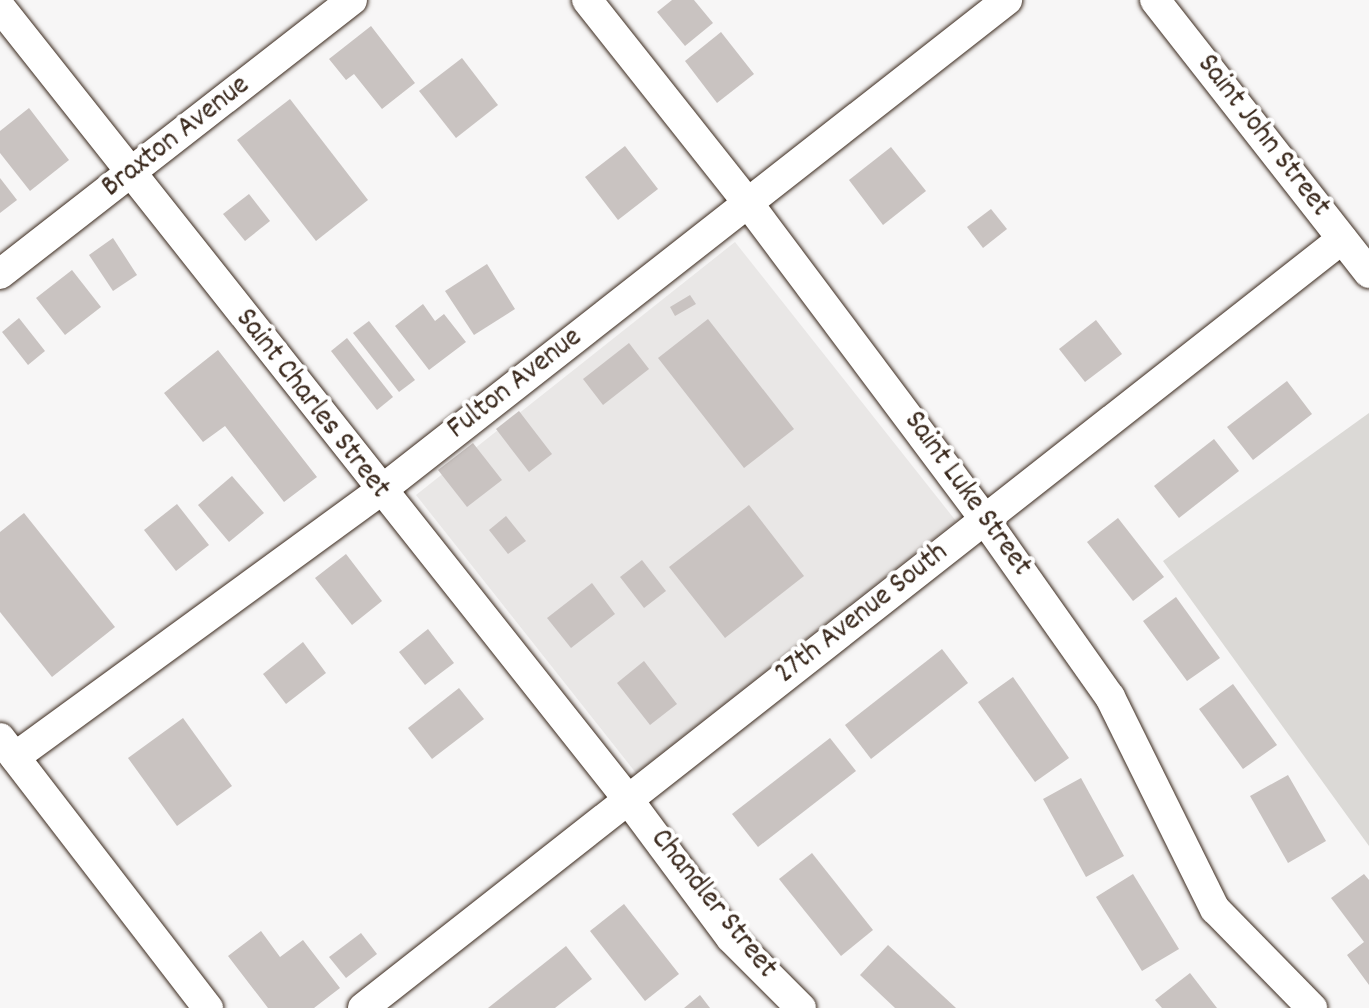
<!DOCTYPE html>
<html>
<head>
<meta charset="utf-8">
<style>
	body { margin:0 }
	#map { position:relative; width:1369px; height:1008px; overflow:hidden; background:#f7f6f6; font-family:Dekko,sans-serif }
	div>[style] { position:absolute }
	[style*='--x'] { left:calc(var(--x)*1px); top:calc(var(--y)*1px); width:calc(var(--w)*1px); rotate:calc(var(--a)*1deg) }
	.built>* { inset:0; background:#e9e7e6 }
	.green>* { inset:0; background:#dbd9d6 }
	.building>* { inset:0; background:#c9c3c1 }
	.roads { filter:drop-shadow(0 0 2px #3b2a1e) drop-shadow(0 0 2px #3b2a1e) }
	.minor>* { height:30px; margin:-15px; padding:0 15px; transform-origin:15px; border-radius:15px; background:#fff }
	span { translate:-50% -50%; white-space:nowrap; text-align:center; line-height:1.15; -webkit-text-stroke:8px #fff; paint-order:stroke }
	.street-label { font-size:30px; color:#3b2a1e }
</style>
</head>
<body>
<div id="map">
	<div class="built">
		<i style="clip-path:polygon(735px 242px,956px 521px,636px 773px,416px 495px)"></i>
	</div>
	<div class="green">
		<i style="clip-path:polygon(1369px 413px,1369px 846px,1163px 561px)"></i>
	</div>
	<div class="building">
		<i style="clip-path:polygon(672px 0,694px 0,713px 23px,685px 46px,657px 12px)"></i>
		<i style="clip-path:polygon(371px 26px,415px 83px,382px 109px,354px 74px,346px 80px,329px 59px)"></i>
		<i style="clip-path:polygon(721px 32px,754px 74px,717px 103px,685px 61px)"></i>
		<i style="clip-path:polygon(462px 58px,498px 105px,456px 138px,419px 91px)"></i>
		<i style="clip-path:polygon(290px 99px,368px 200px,316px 241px,237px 140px)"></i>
		<i style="clip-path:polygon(29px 108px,69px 160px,30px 191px,0 153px,0 131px)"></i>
		<i style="clip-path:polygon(625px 146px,658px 189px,618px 220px,585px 177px)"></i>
		<i style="clip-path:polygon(891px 147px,926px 191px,883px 225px,849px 180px)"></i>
		<i style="clip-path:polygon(0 178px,17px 200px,0 213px)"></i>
		<i style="clip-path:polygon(249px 194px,270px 221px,245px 241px,223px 214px)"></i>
		<i style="clip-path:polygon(991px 209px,1007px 229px,983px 248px,967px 227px)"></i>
		<i style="clip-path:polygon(113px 238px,137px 275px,113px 291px,89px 255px)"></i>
		<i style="clip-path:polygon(487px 264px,515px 309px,474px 335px,445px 291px)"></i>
		<i style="clip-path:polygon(72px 270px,101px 307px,65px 335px,36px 298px)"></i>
		<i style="clip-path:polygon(690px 295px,696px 304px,675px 316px,670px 307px)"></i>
		<i style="clip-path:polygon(423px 304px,435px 321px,444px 314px,466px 342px,429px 370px,395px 326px)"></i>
		<i style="clip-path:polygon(19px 318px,45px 351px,28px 365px,2px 332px)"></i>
		<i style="clip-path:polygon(708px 319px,794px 429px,744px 468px,658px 358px)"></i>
		<i style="clip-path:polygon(1096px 320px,1122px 354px,1085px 382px,1059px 349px)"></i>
		<i style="clip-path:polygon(369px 321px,415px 380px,399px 392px,353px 333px)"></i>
		<i style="clip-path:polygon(347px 338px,393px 397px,377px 410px,331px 351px)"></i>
		<i style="clip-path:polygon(629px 343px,649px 369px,603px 405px,583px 379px)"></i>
		<i style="clip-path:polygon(218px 350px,317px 477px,284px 502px,225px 426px,203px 442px,164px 393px)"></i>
		<i style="clip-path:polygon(1287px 381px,1312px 414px,1253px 460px,1227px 427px)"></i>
		<i style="clip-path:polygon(519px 411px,552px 454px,529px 472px,496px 429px)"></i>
		<i style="clip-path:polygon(1214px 439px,1239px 471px,1179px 518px,1154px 486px)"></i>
		<i style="clip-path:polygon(473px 443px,502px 480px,467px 507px,438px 470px)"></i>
		<i style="clip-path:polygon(232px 476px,264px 513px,229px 542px,198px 505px)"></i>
		<i style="clip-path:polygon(177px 504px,209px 545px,176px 571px,144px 530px)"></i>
		<i style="clip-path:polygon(749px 505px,804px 576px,725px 638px,669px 567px)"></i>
		<i style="clip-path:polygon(24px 513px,115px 627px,52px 677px,0 612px,0 532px)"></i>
		<i style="clip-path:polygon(506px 516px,526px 541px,508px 554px,489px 530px)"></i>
		<i style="clip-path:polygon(1118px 518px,1164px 577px,1133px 601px,1087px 542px)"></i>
		<i style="clip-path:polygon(346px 554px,382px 601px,352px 625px,315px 578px)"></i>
		<i style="clip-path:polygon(642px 560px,666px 591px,644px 608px,620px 577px)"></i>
		<i style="clip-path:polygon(592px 583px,615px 614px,571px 648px,547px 618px)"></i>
		<i style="clip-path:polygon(1176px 597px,1220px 658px,1187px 681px,1143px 621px)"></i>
		<i style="clip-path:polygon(428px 629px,454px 663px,425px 685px,399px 652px)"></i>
		<i style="clip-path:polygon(303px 642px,326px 673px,286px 704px,263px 674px)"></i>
		<i style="clip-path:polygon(942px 649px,968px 683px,871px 759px,845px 725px)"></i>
		<i style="clip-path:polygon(644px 661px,677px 704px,650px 725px,617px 683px)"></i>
		<i style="clip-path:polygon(1013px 677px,1069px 758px,1035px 782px,978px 702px)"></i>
		<i style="clip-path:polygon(1233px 684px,1277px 745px,1243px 769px,1199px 709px)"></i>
		<i style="clip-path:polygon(459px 688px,484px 719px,432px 759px,408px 728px)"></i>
		<i style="clip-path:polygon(183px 718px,232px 786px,177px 826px,128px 758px)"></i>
		<i style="clip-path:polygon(830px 738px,856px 771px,758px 847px,732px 814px)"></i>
		<i style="clip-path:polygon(1288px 775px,1326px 841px,1288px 863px,1250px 796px)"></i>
		<i style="clip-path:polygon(1081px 778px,1124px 856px,1086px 877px,1043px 799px)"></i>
		<i style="clip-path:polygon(812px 853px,873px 930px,841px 956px,779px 879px)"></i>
		<i style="clip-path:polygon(1133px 874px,1179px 949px,1142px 971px,1096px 897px)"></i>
		<i style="clip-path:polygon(1364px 874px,1369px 880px,1369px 985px,1347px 955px,1364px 942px,1331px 898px)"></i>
		<i style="clip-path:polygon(624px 904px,679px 974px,645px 1001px,590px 931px)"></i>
		<i style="clip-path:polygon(261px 931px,280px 957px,303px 940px,340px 988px,314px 1008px,268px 1008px,228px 956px)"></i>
		<i style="clip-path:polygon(361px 933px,377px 954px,346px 978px,329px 957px)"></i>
		<i style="clip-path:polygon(888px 945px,956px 1008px,895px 1008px,860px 975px)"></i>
		<i style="clip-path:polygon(566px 946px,592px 979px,555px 1008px,488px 1008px)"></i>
		<i style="clip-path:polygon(1190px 973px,1217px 1008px,1162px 1008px,1155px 1000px)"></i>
		<i style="clip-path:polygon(700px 995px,710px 1008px,684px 1008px)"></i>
	</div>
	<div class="roads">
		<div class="minor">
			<i style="--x:587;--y:0;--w:259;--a:51.6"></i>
			<i style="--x:748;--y:203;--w:396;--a:53.2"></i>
			<i style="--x:985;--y:520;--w:217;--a:54.8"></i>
			<i style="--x:1110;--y:697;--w:237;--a:63.7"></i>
			<i style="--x:1215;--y:909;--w:139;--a:45.6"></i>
			<i style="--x:1155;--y:0;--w:347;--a:51.9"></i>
			<i style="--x:0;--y:7;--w:1009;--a:51.6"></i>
			<i style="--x:627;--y:798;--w:174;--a:53.4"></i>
			<i style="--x:731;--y:938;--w:99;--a:45"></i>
			<i style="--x:0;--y:274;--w:446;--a:-37.9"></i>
			<i style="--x:0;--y:738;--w:341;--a:52.4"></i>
			<i style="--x:15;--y:757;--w:450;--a:-36.1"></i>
			<i style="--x:379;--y:492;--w:798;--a:-38.08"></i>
			<i style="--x:363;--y:1008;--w:1245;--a:-38.15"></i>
		</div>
	</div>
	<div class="street-label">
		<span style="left:1262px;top:137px;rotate:52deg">Saint John Street</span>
		<span style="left:177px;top:138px;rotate:-38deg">Braxton Avenue</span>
		<span style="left:516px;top:385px;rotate:-38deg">Fulton Avenue</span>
		<span style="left:311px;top:405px;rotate:52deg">Saint Charles Street</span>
		<span style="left:966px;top:495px;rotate:54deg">Saint Luke Street</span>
		<span style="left:863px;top:615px;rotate:-38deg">27th Avenue South</span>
		<span style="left:712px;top:905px;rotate:51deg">Chandler Street</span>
	</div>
</div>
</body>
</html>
